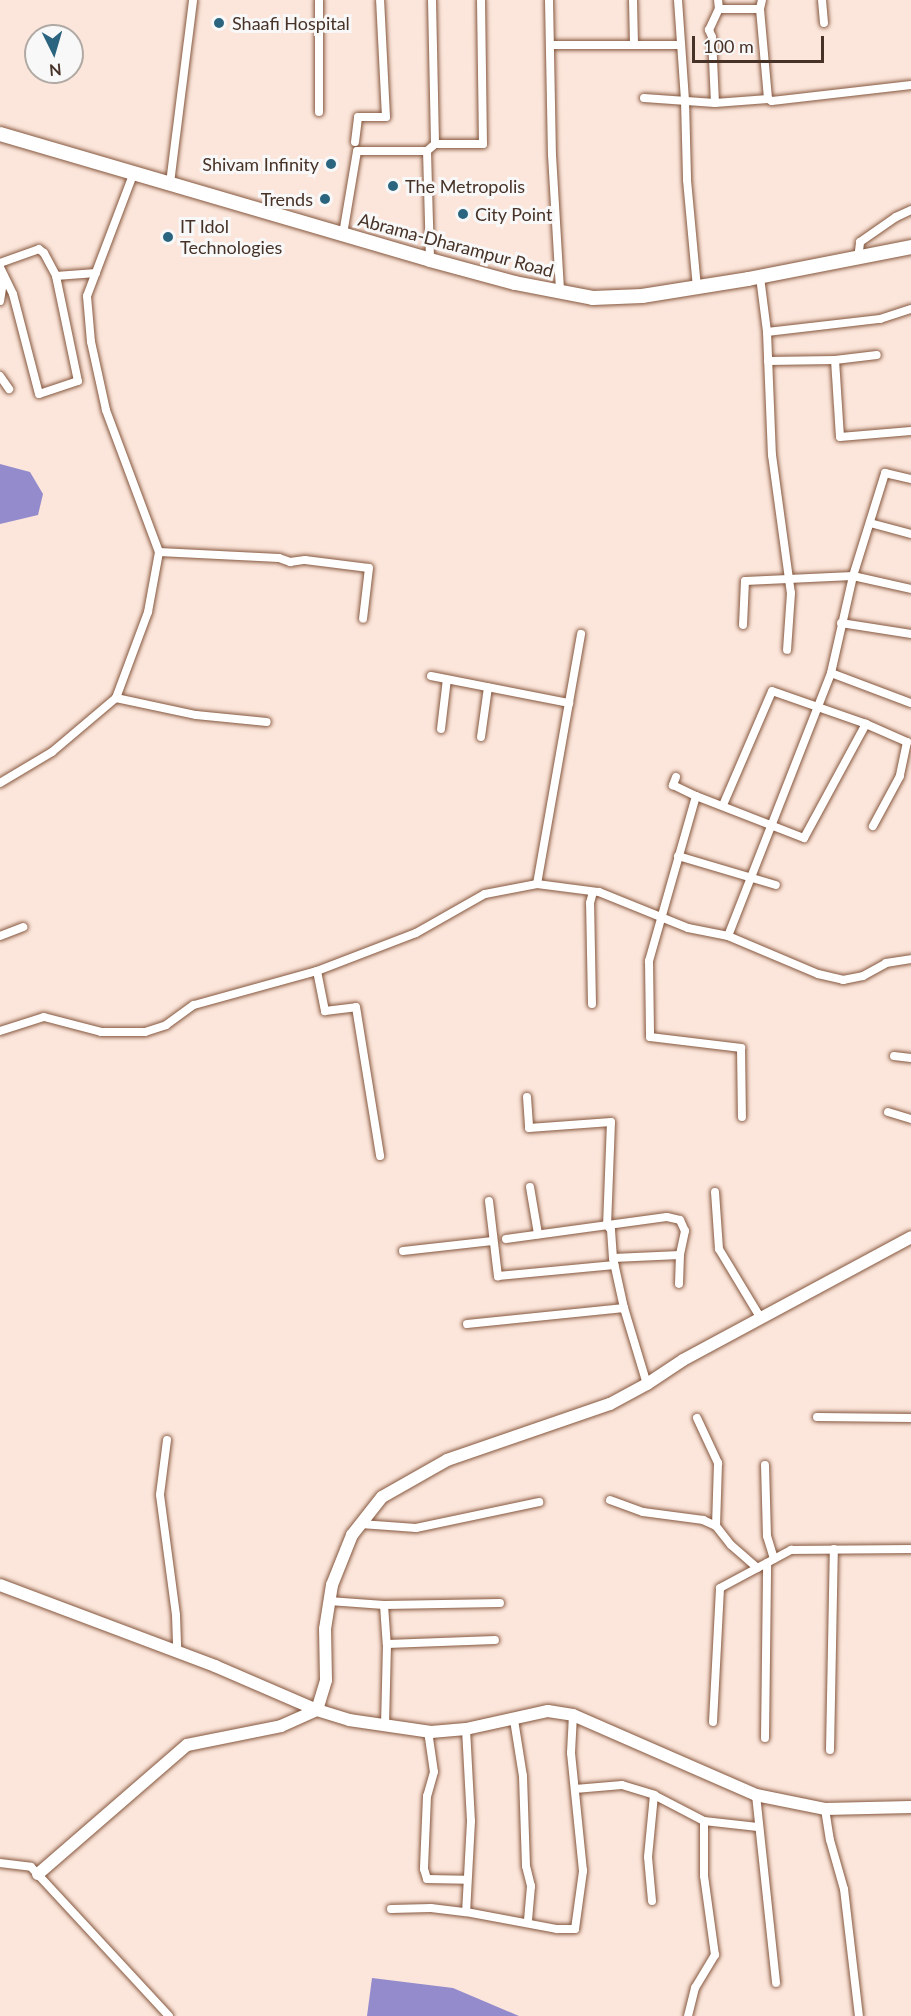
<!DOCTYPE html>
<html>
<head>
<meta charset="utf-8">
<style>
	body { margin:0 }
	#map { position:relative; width:911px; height:2016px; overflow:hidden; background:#fce6db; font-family:Lato,sans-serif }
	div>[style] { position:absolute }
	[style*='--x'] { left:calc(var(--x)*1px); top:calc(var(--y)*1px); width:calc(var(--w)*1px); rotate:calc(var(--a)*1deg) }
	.water>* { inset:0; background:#948bcc }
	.roads { filter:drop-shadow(0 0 2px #85573e) drop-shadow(0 0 2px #85573e) }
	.street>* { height:8px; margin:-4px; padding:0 4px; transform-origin:4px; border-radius:4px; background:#fff }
	.secondary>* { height:12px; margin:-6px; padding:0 6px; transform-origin:6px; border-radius:6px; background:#fff }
	.primary>* { height:14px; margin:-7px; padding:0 7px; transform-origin:7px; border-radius:7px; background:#fff }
	.dots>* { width:16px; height:16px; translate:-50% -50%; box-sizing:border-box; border:3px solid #f8f8f8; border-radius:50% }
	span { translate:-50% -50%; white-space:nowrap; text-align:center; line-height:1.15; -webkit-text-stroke:6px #f8f8f8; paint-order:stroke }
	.poi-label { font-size:18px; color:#473227 }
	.left { translate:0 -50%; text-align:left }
	.right { translate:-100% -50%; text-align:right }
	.street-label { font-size:18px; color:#473227 }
	.north { position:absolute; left:24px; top:24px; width:60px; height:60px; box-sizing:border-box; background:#f8f8f8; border:2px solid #b1a9a4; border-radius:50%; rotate:175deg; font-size:16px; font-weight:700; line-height:24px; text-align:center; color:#473227 }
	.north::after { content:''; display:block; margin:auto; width:21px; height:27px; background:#2b647e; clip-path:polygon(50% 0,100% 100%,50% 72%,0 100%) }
	.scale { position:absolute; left:692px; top:36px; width:132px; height:27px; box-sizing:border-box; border:3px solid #473227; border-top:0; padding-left:8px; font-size:18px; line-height:21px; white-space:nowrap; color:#473227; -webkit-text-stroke:4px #f8f8f8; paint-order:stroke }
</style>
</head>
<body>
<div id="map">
	<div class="water">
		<i style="clip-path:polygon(0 464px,30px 472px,43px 494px,38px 515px,0 524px)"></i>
		<i style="clip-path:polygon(372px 1978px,453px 1988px,519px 2016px,367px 2016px)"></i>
	</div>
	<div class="roads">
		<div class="street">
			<i style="--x:432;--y:0;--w:144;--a:88.8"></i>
			<i style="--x:549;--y:0;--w:155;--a:88.9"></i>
			<i style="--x:552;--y:155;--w:136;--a:86.6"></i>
			<i style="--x:633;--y:0;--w:43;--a:88.7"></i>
			<i style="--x:678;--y:0;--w:101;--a:86"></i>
			<i style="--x:685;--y:101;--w:79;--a:88.5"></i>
			<i style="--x:687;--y:180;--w:107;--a:84.7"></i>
			<i style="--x:762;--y:0;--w:9;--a:103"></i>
			<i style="--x:760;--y:9;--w:90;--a:84.9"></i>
			<i style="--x:822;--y:0;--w:23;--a:85"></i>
			<i style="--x:719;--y:9;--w:41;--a:0"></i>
			<i style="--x:551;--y:45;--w:128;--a:0"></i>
			<i style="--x:644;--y:98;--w:71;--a:4"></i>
			<i style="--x:715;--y:103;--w:53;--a:-4.3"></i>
			<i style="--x:768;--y:99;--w:4;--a:27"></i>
			<i style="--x:772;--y:101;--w:140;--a:-6.6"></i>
			<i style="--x:715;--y:103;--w:66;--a:-92.6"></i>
			<i style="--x:712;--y:37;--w:8;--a:-113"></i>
			<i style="--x:709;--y:30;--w:23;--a:-65"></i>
			<i style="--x:719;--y:9;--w:9;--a:-96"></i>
			<i style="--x:319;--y:112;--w:112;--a:-90"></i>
			<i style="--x:355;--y:142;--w:25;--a:-83"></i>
			<i style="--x:358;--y:117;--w:28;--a:0"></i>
			<i style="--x:386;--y:117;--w:117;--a:-92.9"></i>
			<i style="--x:427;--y:151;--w:109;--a:88.4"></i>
			<i style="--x:170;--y:183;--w:184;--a:-82.8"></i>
			<i style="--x:343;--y:234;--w:84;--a:-80.4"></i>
			<i style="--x:357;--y:151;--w:70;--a:0"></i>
			<i style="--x:427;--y:151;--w:11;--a:-41"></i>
			<i style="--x:435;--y:144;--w:48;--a:0"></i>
			<i style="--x:483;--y:144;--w:144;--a:-90.8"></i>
			<i style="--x:858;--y:259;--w:17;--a:-83"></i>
			<i style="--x:860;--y:242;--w:44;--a:-34.8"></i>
			<i style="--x:896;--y:217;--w:17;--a:-25"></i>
			<i style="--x:0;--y:263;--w:41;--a:-19.7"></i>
			<i style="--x:39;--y:249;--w:6;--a:39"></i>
			<i style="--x:44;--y:253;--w:26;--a:62"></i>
			<i style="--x:56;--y:276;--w:107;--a:78.2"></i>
			<i style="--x:78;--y:381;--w:41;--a:161.6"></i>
			<i style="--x:39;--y:394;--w:103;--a:-104.6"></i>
			<i style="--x:13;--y:294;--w:30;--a:-116"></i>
			<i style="--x:56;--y:276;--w:40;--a:-4.3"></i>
			<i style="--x:760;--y:277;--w:55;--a:82.7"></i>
			<i style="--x:767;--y:332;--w:123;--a:87.7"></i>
			<i style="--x:772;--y:455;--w:139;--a:82.2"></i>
			<i style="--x:791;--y:593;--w:57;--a:94"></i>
			<i style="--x:0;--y:301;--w:25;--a:-81"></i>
			<i style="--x:767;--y:332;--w:114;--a:-6.6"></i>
			<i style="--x:880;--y:319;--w:33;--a:-18"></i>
			<i style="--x:835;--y:360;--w:77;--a:86.3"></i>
			<i style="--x:840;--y:437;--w:71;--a:-4.8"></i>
			<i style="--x:768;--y:361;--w:67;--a:-0.9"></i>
			<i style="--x:835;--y:360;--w:42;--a:-6.8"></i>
			<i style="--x:0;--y:376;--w:16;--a:55"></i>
			<i style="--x:870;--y:523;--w:42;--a:15"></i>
			<i style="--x:159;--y:552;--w:120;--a:2.9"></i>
			<i style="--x:279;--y:558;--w:12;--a:20"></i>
			<i style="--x:290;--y:562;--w:15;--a:-8"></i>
			<i style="--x:305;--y:560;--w:64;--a:7.1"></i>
			<i style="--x:369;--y:568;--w:51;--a:96.7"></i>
			<i style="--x:841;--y:623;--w:71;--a:8.9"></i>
			<i style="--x:743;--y:625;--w:44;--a:-87.4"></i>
			<i style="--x:745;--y:581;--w:108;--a:-2.7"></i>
			<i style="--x:853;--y:576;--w:59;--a:12.6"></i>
			<i style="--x:831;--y:673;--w:85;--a:20.6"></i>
			<i style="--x:431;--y:676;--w:141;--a:11.1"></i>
			<i style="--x:116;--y:698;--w:82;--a:12"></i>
			<i style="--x:196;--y:715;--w:71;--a:5.6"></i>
			<i style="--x:441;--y:729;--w:50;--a:-83.2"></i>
			<i style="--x:481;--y:737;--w:50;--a:-82"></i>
			<i style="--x:676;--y:777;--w:9;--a:111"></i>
			<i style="--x:673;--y:785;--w:25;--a:26"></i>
			<i style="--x:696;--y:796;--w:116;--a:21.3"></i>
			<i style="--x:804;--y:838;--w:130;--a:-61.5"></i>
			<i style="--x:0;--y:783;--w:61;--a:-30.8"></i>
			<i style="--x:52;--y:752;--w:84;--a:-40.2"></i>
			<i style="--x:116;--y:698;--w:92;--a:-69.6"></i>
			<i style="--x:148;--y:612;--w:61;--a:-79.6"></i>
			<i style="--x:159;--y:552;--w:152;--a:-110.5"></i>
			<i style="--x:106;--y:410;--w:70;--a:-102.4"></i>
			<i style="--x:91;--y:342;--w:46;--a:-95"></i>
			<i style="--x:87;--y:296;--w:133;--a:-69.2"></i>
			<i style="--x:696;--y:796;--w:172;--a:105.9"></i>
			<i style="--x:649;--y:961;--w:76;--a:89.2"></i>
			<i style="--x:650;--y:1037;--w:92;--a:6.9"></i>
			<i style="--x:741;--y:1048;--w:69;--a:89.2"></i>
			<i style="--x:723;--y:805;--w:124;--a:-66.7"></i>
			<i style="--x:772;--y:691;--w:100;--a:19.3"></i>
			<i style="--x:866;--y:724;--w:45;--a:23.7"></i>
			<i style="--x:907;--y:742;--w:35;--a:102"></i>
			<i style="--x:900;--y:776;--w:57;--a:118.4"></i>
			<i style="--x:678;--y:856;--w:102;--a:16.5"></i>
			<i style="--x:537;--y:884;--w:254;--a:-80"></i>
			<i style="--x:0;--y:936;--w:25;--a:-21"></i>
			<i style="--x:728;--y:936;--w:282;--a:-68.6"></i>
			<i style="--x:831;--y:673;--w:99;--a:-77.2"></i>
			<i style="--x:853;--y:576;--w:108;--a:-72.7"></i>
			<i style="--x:885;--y:473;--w:27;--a:13"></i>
			<i style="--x:317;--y:971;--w:41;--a:78.7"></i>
			<i style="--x:325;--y:1011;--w:31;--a:-7"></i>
			<i style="--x:356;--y:1007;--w:151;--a:80.8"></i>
			<i style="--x:592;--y:1004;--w:101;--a:-91.1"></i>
			<i style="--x:590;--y:903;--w:11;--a:-75"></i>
			<i style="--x:0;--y:1031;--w:46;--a:-17.7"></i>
			<i style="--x:44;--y:1017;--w:59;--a:14.7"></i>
			<i style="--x:101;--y:1032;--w:44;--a:0"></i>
			<i style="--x:145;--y:1032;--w:22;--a:-18"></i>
			<i style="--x:166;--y:1025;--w:34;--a:-36"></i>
			<i style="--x:194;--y:1005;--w:128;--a:-15.5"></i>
			<i style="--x:317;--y:971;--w:106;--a:-21"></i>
			<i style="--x:416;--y:933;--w:79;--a:-29.5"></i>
			<i style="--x:485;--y:894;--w:53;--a:-10.9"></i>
			<i style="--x:537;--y:884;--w:63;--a:7.4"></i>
			<i style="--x:599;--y:892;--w:96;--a:22"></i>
			<i style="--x:688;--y:928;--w:41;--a:11.3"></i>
			<i style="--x:728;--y:936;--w:98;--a:22.9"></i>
			<i style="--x:818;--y:974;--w:26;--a:13"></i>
			<i style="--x:843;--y:980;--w:20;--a:-11"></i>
			<i style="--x:863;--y:976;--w:26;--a:-29"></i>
			<i style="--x:886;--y:963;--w:25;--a:-9"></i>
			<i style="--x:894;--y:1056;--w:17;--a:7"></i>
			<i style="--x:527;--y:1097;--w:31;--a:86"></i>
			<i style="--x:529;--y:1128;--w:82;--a:-4.2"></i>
			<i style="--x:611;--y:1122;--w:103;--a:92.2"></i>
			<i style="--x:607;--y:1225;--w:6;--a:51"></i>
			<i style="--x:611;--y:1230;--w:28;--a:86"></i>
			<i style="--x:613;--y:1258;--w:51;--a:77.6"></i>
			<i style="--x:624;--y:1308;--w:79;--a:73.2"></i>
			<i style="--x:888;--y:1112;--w:24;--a:17"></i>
			<i style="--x:530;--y:1187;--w:48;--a:80.3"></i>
			<i style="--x:715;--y:1192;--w:57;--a:86"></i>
			<i style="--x:719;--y:1249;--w:79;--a:58.9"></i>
			<i style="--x:489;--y:1201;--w:76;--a:83.2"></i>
			<i style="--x:498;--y:1276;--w:117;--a:-5.4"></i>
			<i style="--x:506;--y:1239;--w:162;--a:-7.8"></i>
			<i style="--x:667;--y:1217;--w:13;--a:13"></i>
			<i style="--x:680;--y:1220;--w:12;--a:66"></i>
			<i style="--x:685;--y:1231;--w:25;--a:102"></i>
			<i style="--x:680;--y:1255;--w:29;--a:92"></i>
			<i style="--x:403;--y:1251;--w:90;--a:-6.4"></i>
			<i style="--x:613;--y:1258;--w:67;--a:-2.6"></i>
			<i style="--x:467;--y:1324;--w:158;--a:-5.8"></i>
			<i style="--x:817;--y:1417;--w:94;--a:0.6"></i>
			<i style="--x:697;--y:1418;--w:50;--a:65"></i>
			<i style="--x:718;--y:1463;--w:63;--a:91.8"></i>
			<i style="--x:716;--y:1526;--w:24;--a:52"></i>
			<i style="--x:731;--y:1545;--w:35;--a:41"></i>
			<i style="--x:167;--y:1440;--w:55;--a:97.3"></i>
			<i style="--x:160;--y:1495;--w:121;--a:82.4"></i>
			<i style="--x:176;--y:1615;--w:36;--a:88"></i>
			<i style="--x:765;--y:1465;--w:71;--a:88.4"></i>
			<i style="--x:767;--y:1536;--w:24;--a:73"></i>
			<i style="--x:610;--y:1500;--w:35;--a:20"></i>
			<i style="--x:643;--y:1512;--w:61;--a:7.6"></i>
			<i style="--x:703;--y:1520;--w:14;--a:25"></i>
			<i style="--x:361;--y:1524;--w:55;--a:4.2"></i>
			<i style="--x:416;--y:1528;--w:126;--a:-11.9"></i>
			<i style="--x:329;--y:1601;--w:55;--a:4.2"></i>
			<i style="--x:384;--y:1605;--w:116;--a:-1"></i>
			<i style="--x:384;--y:1605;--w:39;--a:86"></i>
			<i style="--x:387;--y:1644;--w:81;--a:91.4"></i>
			<i style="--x:387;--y:1644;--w:108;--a:-2.1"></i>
			<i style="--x:514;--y:1720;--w:57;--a:80.9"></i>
			<i style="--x:523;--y:1776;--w:90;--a:88.1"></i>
			<i style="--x:526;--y:1866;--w:21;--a:76"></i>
			<i style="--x:531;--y:1886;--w:36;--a:95"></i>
			<i style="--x:713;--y:1722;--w:134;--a:-87"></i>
			<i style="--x:720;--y:1588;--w:81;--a:-28.2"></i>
			<i style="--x:791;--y:1550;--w:120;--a:-0.5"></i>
			<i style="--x:466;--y:1729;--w:92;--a:86.9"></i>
			<i style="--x:471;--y:1821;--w:91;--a:93.1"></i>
			<i style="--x:428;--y:1731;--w:41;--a:81.7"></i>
			<i style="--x:434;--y:1772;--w:25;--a:106"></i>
			<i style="--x:427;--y:1796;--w:73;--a:92.4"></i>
			<i style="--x:424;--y:1869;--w:10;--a:73"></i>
			<i style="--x:427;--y:1879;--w:39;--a:1"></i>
			<i style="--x:765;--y:1738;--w:175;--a:-89.3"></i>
			<i style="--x:830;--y:1750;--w:201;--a:-88.9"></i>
			<i style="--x:575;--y:1789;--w:47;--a:-4.9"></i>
			<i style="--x:622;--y:1785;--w:34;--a:17"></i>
			<i style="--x:654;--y:1795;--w:56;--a:27.5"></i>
			<i style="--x:704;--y:1821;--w:54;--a:6.3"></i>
			<i style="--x:756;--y:1795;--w:189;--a:83.9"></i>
			<i style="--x:825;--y:1809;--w:31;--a:81"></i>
			<i style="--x:830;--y:1840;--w:51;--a:74.1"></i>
			<i style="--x:844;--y:1889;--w:128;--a:83.3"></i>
			<i style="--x:0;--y:1863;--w:31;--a:7"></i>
			<i style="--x:31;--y:1867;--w:203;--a:47.2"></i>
			<i style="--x:652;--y:1901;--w:44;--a:-95.2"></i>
			<i style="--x:648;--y:1857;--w:62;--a:-84.5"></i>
			<i style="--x:391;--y:1909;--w:40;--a:-1.4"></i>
			<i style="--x:431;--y:1908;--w:35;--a:7"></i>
			<i style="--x:466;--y:1912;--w:93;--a:10.6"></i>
			<i style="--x:557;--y:1929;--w:18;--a:0"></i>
			<i style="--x:575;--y:1929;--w:59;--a:-82.1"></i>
			<i style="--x:583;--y:1871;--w:119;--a:-95.8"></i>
			<i style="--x:571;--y:1753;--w:38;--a:-87"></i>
			<i style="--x:688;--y:2016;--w:29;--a:-76"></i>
			<i style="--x:695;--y:1988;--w:39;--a:-59"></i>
			<i style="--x:715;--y:1955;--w:80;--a:-97.9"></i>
			<i style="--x:704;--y:1876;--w:55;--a:-90"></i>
		</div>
		<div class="secondary">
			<i style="--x:0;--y:1585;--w:230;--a:20.6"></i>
			<i style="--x:215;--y:1666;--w:111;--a:23.3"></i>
			<i style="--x:317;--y:1710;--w:34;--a:17"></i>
			<i style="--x:349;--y:1720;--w:83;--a:8.3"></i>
			<i style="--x:431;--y:1732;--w:35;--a:-5"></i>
			<i style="--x:466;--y:1729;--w:84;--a:-12.4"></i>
			<i style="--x:548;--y:1711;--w:25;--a:9"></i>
			<i style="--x:573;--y:1715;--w:200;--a:23.6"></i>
			<i style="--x:756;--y:1795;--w:70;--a:11.5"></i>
			<i style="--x:825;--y:1809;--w:86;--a:-1.3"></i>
			<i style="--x:38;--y:1874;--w:197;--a:-40.9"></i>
			<i style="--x:187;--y:1745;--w:96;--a:-11.4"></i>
			<i style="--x:281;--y:1726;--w:39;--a:-24"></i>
			<i style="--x:317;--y:1710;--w:31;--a:-73"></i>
			<i style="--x:326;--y:1680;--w:51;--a:-91.1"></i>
			<i style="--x:325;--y:1629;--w:45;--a:-81"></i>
			<i style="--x:332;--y:1585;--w:54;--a:-68.2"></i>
			<i style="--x:352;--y:1535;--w:48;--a:-51.7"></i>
			<i style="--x:382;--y:1497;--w:75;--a:-29.6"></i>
			<i style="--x:447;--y:1460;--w:172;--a:-19"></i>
			<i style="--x:610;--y:1404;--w:42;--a:-28.4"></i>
			<i style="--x:647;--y:1384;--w:43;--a:-33.7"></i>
			<i style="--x:683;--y:1360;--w:259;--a:-28.3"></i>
		</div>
		<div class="primary">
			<i style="--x:0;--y:134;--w:448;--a:16.3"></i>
			<i style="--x:430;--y:260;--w:88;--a:15.1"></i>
			<i style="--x:515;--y:283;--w:79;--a:10.9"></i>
			<i style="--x:593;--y:298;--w:49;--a:-2.3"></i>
			<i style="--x:642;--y:296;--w:107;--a:-9.1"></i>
			<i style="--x:748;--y:279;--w:166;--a:-11.1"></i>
		</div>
	</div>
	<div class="dots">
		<i style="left:219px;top:23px;background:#2b647e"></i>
		<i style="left:331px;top:164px;background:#2b647e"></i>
		<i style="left:393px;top:186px;background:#2b647e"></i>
		<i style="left:325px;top:199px;background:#2b647e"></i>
		<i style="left:463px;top:214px;background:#2b647e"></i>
		<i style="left:168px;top:237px;background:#2b647e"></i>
	</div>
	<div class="poi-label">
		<span class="left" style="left:232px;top:23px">Shaafi Hospital</span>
		<span class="right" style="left:319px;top:164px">Shivam Infinity</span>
		<span class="left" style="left:405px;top:186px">The Metropolis</span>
		<span class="right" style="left:313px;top:199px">Trends</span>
		<span class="left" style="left:475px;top:214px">City Point</span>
		<span class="left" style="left:180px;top:237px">IT Idol<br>Technologies</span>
	</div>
	<div class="street-label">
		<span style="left:456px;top:245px;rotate:15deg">Abrama-Dharampur Road</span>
	</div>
	<div class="north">N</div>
	<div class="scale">100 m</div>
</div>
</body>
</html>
